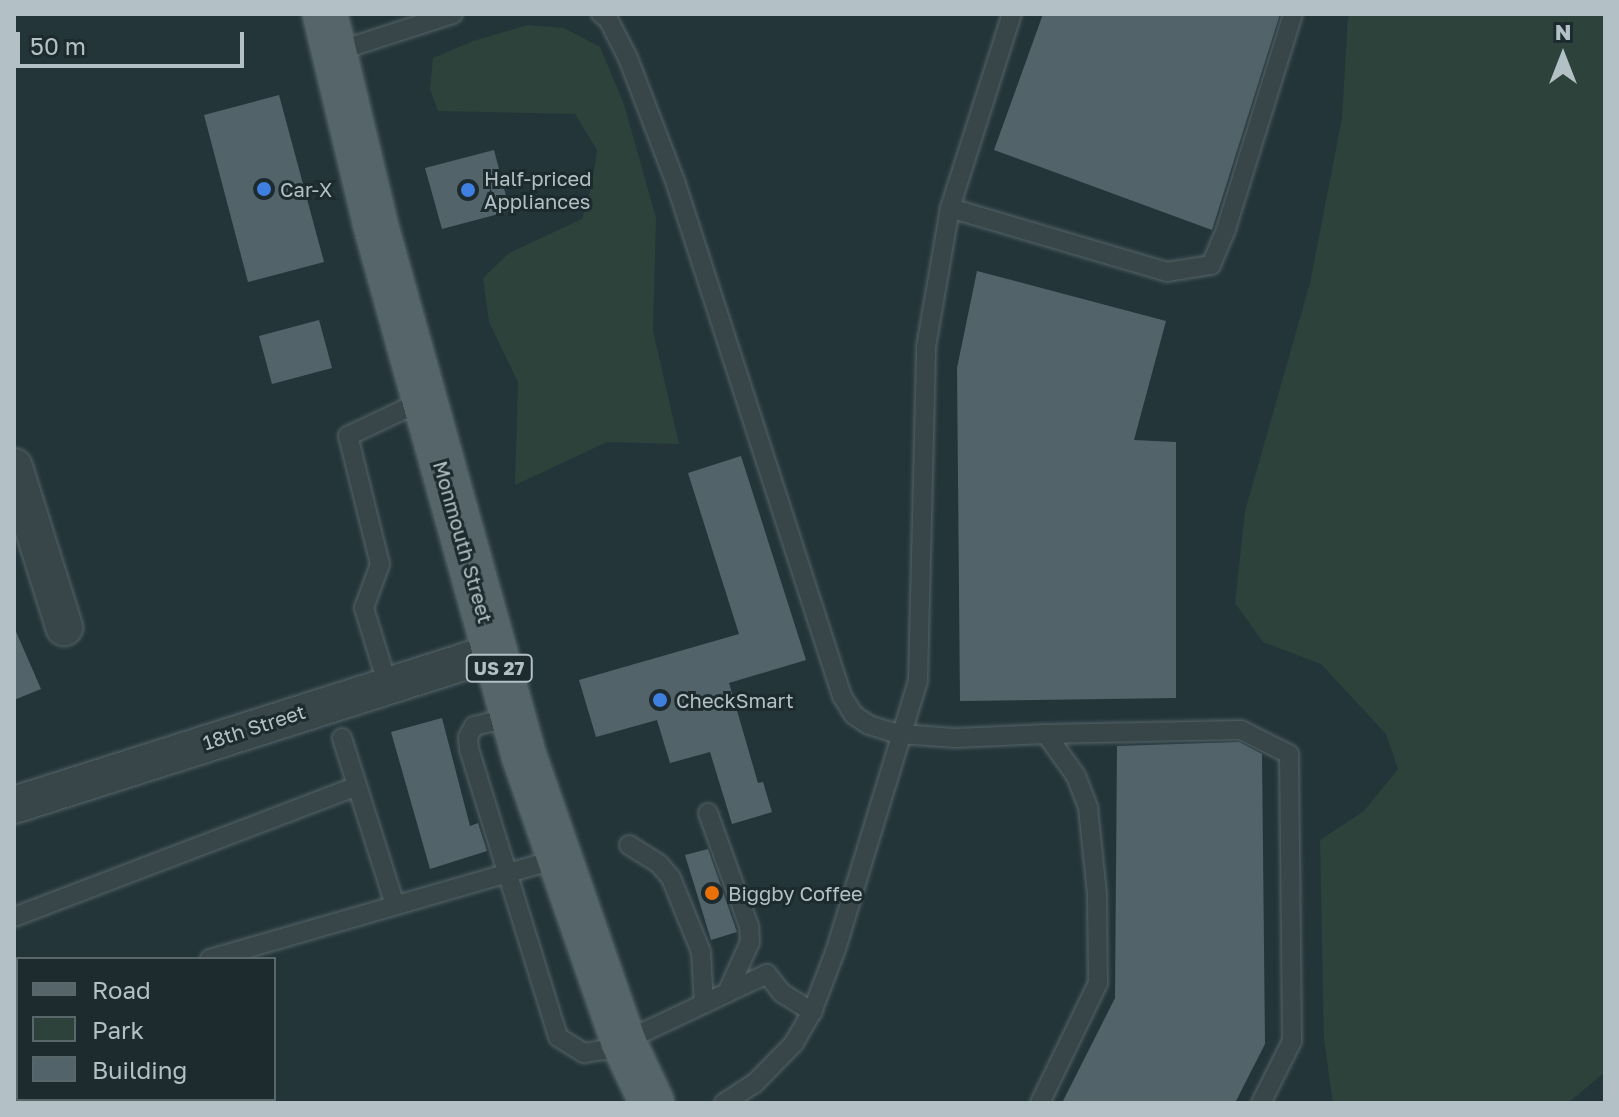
<!DOCTYPE html>
<html>
<head>
<meta charset="utf-8">
<style>
	body { margin:0 }
	#map { position:relative; width:1619px; height:1117px; overflow:hidden; background:#24353a; font-family:"Golos Text",sans-serif }
	div>[style] { position:absolute }
	[style*='--x'] { left:calc(var(--x)*1px); top:calc(var(--y)*1px); width:calc(var(--w)*1px); rotate:calc(var(--a)*1deg) }
	.green>* { inset:0; background:#2c423a }
	.building>* { inset:0; background:#52646a }
	.roads { filter:drop-shadow(0 0 2px #566468) drop-shadow(0 0 2px #566468) }
	.lane>* { height:18px; margin:-9px; padding:0 9px; transform-origin:9px; border-radius:9px; background:#38464a }
	.street>* { height:36px; margin:-18px; padding:0 18px; transform-origin:18px; border-radius:18px; background:#38464a }
	.primary>* { height:44px; margin:-22px; padding:0 22px; transform-origin:22px; border-radius:22px; background:#56656a }
	.dots>* { width:22px; height:22px; translate:-50% -50%; box-sizing:border-box; border:4px solid #1d2b2f; border-radius:50% }
	span { translate:-50% -50%; white-space:nowrap; text-align:center; line-height:1.15; -webkit-text-stroke:6px #1d2b2f; paint-order:stroke }
	.shield-label span { padding:2px 6px; background:#1d2b2f; border:2px solid; border-radius:6px; -webkit-text-stroke-width:0 }
	.shield-label { font-size:18px; color:#b3c1c6; font-weight:700 }
	.poi-label { font-size:20px; color:#b3c1c6 }
	.left { translate:0 -50%; text-align:left }
	.street-label { font-size:20px; color:#b3c1c6 }
	.frame { position:absolute; inset:0; border:16px solid #b3c1c6; pointer-events:none }
	.legend { position:absolute; left:16px; top:957px; width:260px; height:144px; box-sizing:border-box; background:#1d2b2f; border:2px solid #59676b; margin:0; padding:10px 14px; list-style:none; font-size:24px; color:#b3c1c6 }
	.legend li { display:flex; align-items:center; gap:16px; height:40px }
	.legend b { width:40px; border:2px solid #59676b }
	.north { position:absolute; left:1523px; top:16px; width:80px; height:80px; -webkit-text-stroke:6px #1d2b2f; paint-order:stroke; rotate:0deg; font-size:22px; font-weight:700; line-height:32px; text-align:center; color:#b3c1c6 }
	.north::after { content:''; display:block; margin:auto; width:28px; height:36px; background:#b3c1c6; clip-path:polygon(50% 0,100% 100%,50% 72%,0 100%) }
	.scale { position:absolute; left:16px; top:32px; width:228px; height:36px; box-sizing:border-box; border:4px solid #b3c1c6; border-top:0; padding-left:10px; font-size:24px; line-height:28px; white-space:nowrap; color:#b3c1c6; -webkit-text-stroke:6px #1d2b2f; paint-order:stroke }
</style>
</head>
<body>
<div id="map">
	<div class="green">
		<i style="clip-path:polygon(1354px 14px,1605px 14px,1605px 1072px,1568px 1103px,1333px 1103px,1324px 1040px,1320px 840px,1364px 811px,1398px 769px,1386px 734px,1321px 664px,1263px 642px,1235px 603px,1245px 511px,1310px 283px,1342px 118px,1348px 17px)"></i>
		<i style="clip-path:polygon(528px 25px,564px 28px,600px 47px,624px 104px,656px 218px,653px 331px,679px 444px,607px 442px,515px 485px,518px 382px,489px 322px,483px 278px,509px 253px,582px 219px,592px 184px,597px 150px,575px 114px,438px 111px,430px 89px,433px 58px,473px 41px)"></i>
	</div>
	<div class="building">
		<i style="clip-path:polygon(1043px 14px,1280px 14px,1212px 230px,994px 150px)"></i>
		<i style="clip-path:polygon(279px 95px,324px 262px,248px 282px,204px 115px)"></i>
		<i style="clip-path:polygon(494px 150px,510px 211px,442px 229px,425px 168px)"></i>
		<i style="clip-path:polygon(977px 271px,1166px 321px,1134px 440px,1176px 442px,1176px 698px,960px 701px,957px 368px)"></i>
		<i style="clip-path:polygon(319px 320px,332px 368px,272px 384px,259px 336px)"></i>
		<i style="clip-path:polygon(741px 456px,806px 660px,729px 683px,758px 783px,763px 782px,772px 812px,732px 824px,710px 752px,670px 763px,657px 720px,596px 737px,579px 680px,739px 634px,688px 473px)"></i>
		<i style="clip-path:polygon(14px 627px,41px 689px,14px 700px)"></i>
		<i style="clip-path:polygon(442px 718px,470px 826px,478px 823px,487px 851px,430px 869px,391px 732px)"></i>
		<i style="clip-path:polygon(1239px 742px,1262px 754px,1265px 1044px,1235px 1103px,1062px 1103px,1115px 998px,1117px 746px)"></i>
		<i style="clip-path:polygon(708px 849px,737px 932px,711px 940px,685px 855px)"></i>
	</div>
	<div class="roads">
		<div class="lane">
			<i style="--x:601;--y:14;--w:9;--a:36"></i>
			<i style="--x:608;--y:19;--w:44;--a:62.9"></i>
			<i style="--x:628;--y:58;--w:135;--a:69.1"></i>
			<i style="--x:676;--y:184;--w:538;--a:72.04"></i>
			<i style="--x:842;--y:696;--w:22;--a:58"></i>
			<i style="--x:854;--y:715;--w:18;--a:34"></i>
			<i style="--x:869;--y:725;--w:31;--a:17"></i>
			<i style="--x:899;--y:734;--w:57;--a:4"></i>
			<i style="--x:956;--y:738;--w:90;--a:-2.5"></i>
			<i style="--x:1046;--y:734;--w:52;--a:54.5"></i>
			<i style="--x:1076;--y:776;--w:34;--a:69"></i>
			<i style="--x:1088;--y:808;--w:86;--a:84"></i>
			<i style="--x:1097;--y:894;--w:89;--a:89.4"></i>
			<i style="--x:1098;--y:983;--w:133;--a:115.8"></i>
			<i style="--x:335;--y:52;--w:124;--a:-17.9"></i>
			<i style="--x:950;--y:208;--w:226;--a:16.4"></i>
			<i style="--x:1167;--y:272;--w:45;--a:-9"></i>
			<i style="--x:1211;--y:265;--w:39;--a:-67"></i>
			<i style="--x:1226;--y:229;--w:225;--a:-72.7"></i>
			<i style="--x:388;--y:686;--w:82;--a:-107.1"></i>
			<i style="--x:364;--y:608;--w:47;--a:-70"></i>
			<i style="--x:380;--y:564;--w:132;--a:-104"></i>
			<i style="--x:348;--y:436;--w:82;--a:-25.3"></i>
			<i style="--x:513;--y:717;--w:40;--a:167"></i>
			<i style="--x:474;--y:726;--w:13;--a:119"></i>
			<i style="--x:468;--y:737;--w:12;--a:85"></i>
			<i style="--x:469;--y:749;--w:301;--a:72.8"></i>
			<i style="--x:558;--y:1037;--w:31;--a:32"></i>
			<i style="--x:584;--y:1053;--w:24;--a:-9"></i>
			<i style="--x:608;--y:1049;--w:176;--a:-25.3"></i>
			<i style="--x:767;--y:974;--w:24;--a:52"></i>
			<i style="--x:782;--y:993;--w:36;--a:32"></i>
			<i style="--x:1046;--y:734;--w:195;--a:-1.2"></i>
			<i style="--x:1241;--y:730;--w:54;--a:26.6"></i>
			<i style="--x:1289;--y:754;--w:287;--a:89.4"></i>
			<i style="--x:1292;--y:1041;--w:69;--a:116.6"></i>
			<i style="--x:342;--y:738;--w:175;--a:72.4"></i>
			<i style="--x:708;--y:813;--w:120;--a:70.1"></i>
			<i style="--x:749;--y:926;--w:16;--a:86"></i>
			<i style="--x:750;--y:942;--w:56;--a:114.3"></i>
			<i style="--x:629;--y:845;--w:36;--a:32"></i>
			<i style="--x:659;--y:864;--w:18;--a:49"></i>
			<i style="--x:671;--y:878;--w:80;--a:67.9"></i>
			<i style="--x:701;--y:952;--w:52;--a:86.7"></i>
			<i style="--x:14;--y:917;--w:367;--a:-20.9"></i>
			<i style="--x:210;--y:959;--w:364;--a:-16.1"></i>
			<i style="--x:14;--y:1006;--w:4;--a:-14"></i>
			<i style="--x:724;--y:1103;--w:37;--a:-33"></i>
			<i style="--x:755;--y:1083;--w:56;--a:-45.7"></i>
			<i style="--x:794;--y:1043;--w:36;--a:-60"></i>
			<i style="--x:812;--y:1012;--w:67;--a:-69.1"></i>
			<i style="--x:836;--y:949;--w:280;--a:-73"></i>
			<i style="--x:918;--y:681;--w:334;--a:-88.6"></i>
			<i style="--x:926;--y:347;--w:141;--a:-80.2"></i>
			<i style="--x:950;--y:208;--w:204;--a:-72.3"></i>
		</div>
		<div class="street">
			<i style="--x:14;--y:467;--w:168;--a:72.6"></i>
			<i style="--x:14;--y:805;--w:505;--a:-17.65"></i>
		</div>
		<div class="primary">
			<i style="--x:325;--y:14;--w:215;--a:76.5"></i>
			<i style="--x:375;--y:223;--w:553;--a:74.38"></i>
			<i style="--x:524;--y:756;--w:302;--a:70.8"></i>
			<i style="--x:623;--y:1041;--w:68;--a:64.9"></i>
		</div>
	</div>
	<div class="dots">
		<i style="left:264px;top:189px;background:#3f7fe0"></i>
		<i style="left:468px;top:190px;background:#3f7fe0"></i>
		<i style="left:660px;top:700px;background:#3f7fe0"></i>
		<i style="left:712px;top:893px;background:#e8710a"></i>
	</div>
	<div class="shield-label">
		<span style="left:499px;top:668px">US 27</span>
	</div>
	<div class="poi-label">
		<span class="left" style="left:484px;top:190px">Half-priced<br>Appliances</span>
		<span class="left" style="left:280px;top:189px">Car-X</span>
		<span class="left" style="left:676px;top:700px">CheckSmart</span>
		<span class="left" style="left:728px;top:893px">Biggby Coffee</span>
	</div>
	<div class="street-label">
		<span style="left:463px;top:542px;rotate:74deg">Monmouth Street</span>
		<span style="left:254px;top:727px;rotate:-18deg">18th Street</span>
	</div>
	<div class="frame"></div>
	<ul class="legend">
	<li><b style="height:10px;background:#56656a"></b>Road</li>
	<li><b style="height:22px;background:#2c423a"></b>Park</li>
	<li><b style="height:22px;background:#52646a"></b>Building</li>
	</ul>
	<div class="north">N</div>
	<div class="scale">50 m</div>
</div>
</body>
</html>
